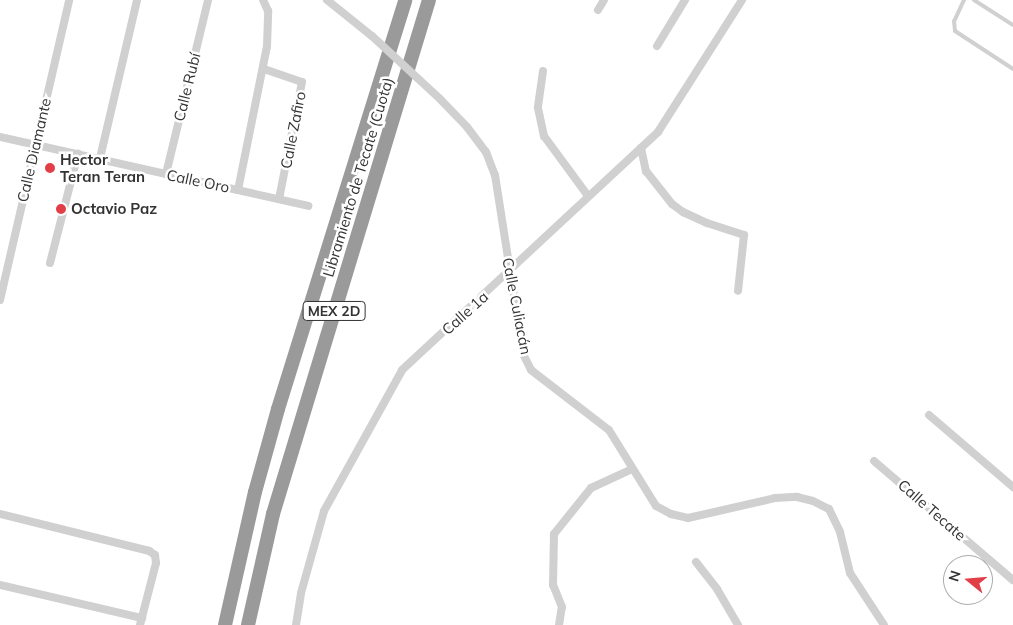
<!DOCTYPE html>
<html>
<head>
<meta charset="utf-8">
<style>
	body { margin:0 }
	#map { position:relative; width:1013px; height:625px; overflow:hidden; background:#fff; font-family:Mulish,sans-serif }
	div>[style] { position:absolute }
	[style*='--x'] { left:calc(var(--x)*1px); top:calc(var(--y)*1px); width:calc(var(--w)*1px); rotate:calc(var(--a)*1deg) }
	.lane>* { height:4px; margin:-2px; padding:0 2px; transform-origin:2px; border-radius:2px; background:#d0d0d0 }
	.street>* { height:8px; margin:-4px; padding:0 4px; transform-origin:4px; border-radius:4px; background:#d0d0d0 }
	.highway>* { height:14px; margin:-7px; padding:0 7px; transform-origin:7px; border-radius:7px; background:#9a9a9a }
	.street-bridge>* { height:8px; margin:-4px; padding:0 4px; transform-origin:4px; border-radius:4px; background:#d0d0d0 }
	.dots>* { width:14px; height:14px; translate:-50% -50%; box-sizing:border-box; border:2px solid #fff; border-radius:50% }
	span { translate:-50% -50%; white-space:nowrap; text-align:center; line-height:1.15; -webkit-text-stroke:5px #fff; paint-order:stroke }
	.shield-label span { padding:1px 4px; background:#fff; border:1px solid; border-radius:4px; -webkit-text-stroke-width:0 }
	.shield-label { font-size:14px; color:#333; font-weight:700 }
	.street-label { font-size:15px; color:#333 }
	.poi-label { font-size:15px; color:#333; font-weight:700 }
	.left { translate:0 -50%; text-align:left }
	.north { position:absolute; left:943px; top:555px; width:50px; height:50px; box-sizing:border-box; background:#fff; border:1px solid #adadad; border-radius:50%; rotate:287deg; font-size:14px; font-weight:700; line-height:20px; text-align:center; color:#333 }
	.north::after { content:''; display:block; margin:auto; width:18px; height:22px; background:#e13e47; clip-path:polygon(50% 0,100% 100%,50% 72%,0 100%) }
</style>
</head>
<body>
<div id="map">
	<div class="lane">
		<i style="--x:964;--y:0;--w:23;--a:115"></i>
		<i style="--x:954;--y:21;--w:10;--a:84"></i>
		<i style="--x:955;--y:31;--w:69;--a:33.2"></i>
		<i style="--x:974;--y:0;--w:46;--a:32.7"></i>
	</div>
	<div class="street">
		<i style="--x:327;--y:0;--w:58;--a:38.7"></i>
		<i style="--x:598;--y:10;--w:12;--a:-59"></i>
		<i style="--x:657;--y:46;--w:54;--a:-58.7"></i>
		<i style="--x:264;--y:69;--w:40;--a:18.9"></i>
		<i style="--x:302;--y:82;--w:119;--a:101.1"></i>
		<i style="--x:543;--y:71;--w:37;--a:98"></i>
		<i style="--x:538;--y:108;--w:29;--a:78"></i>
		<i style="--x:544;--y:136;--w:74;--a:53.7"></i>
		<i style="--x:440;--y:99;--w:39;--a:46"></i>
		<i style="--x:467;--y:127;--w:31;--a:53"></i>
		<i style="--x:486;--y:152;--w:25;--a:69"></i>
		<i style="--x:495;--y:175;--w:181;--a:81.1"></i>
		<i style="--x:523;--y:354;--w:18;--a:63"></i>
		<i style="--x:531;--y:370;--w:98;--a:37.6"></i>
		<i style="--x:609;--y:430;--w:89;--a:58.3"></i>
		<i style="--x:656;--y:506;--w:17;--a:28"></i>
		<i style="--x:671;--y:514;--w:17;--a:13"></i>
		<i style="--x:688;--y:518;--w:89;--a:-12.9"></i>
		<i style="--x:775;--y:498;--w:22;--a:-3"></i>
		<i style="--x:797;--y:497;--w:16;--a:14"></i>
		<i style="--x:813;--y:501;--w:18;--a:27"></i>
		<i style="--x:829;--y:509;--w:25;--a:64"></i>
		<i style="--x:840;--y:532;--w:42;--a:76.3"></i>
		<i style="--x:850;--y:573;--w:62;--a:56.8"></i>
		<i style="--x:0;--y:137;--w:316;--a:12.6"></i>
		<i style="--x:641;--y:148;--w:24;--a:78"></i>
		<i style="--x:646;--y:171;--w:42;--a:51.8"></i>
		<i style="--x:672;--y:204;--w:14;--a:36"></i>
		<i style="--x:683;--y:212;--w:26;--a:25"></i>
		<i style="--x:707;--y:223;--w:39;--a:18"></i>
		<i style="--x:744;--y:235;--w:56;--a:96.1"></i>
		<i style="--x:100;--y:158;--w:162;--a:-76.8"></i>
		<i style="--x:166;--y:174;--w:179;--a:-76.4"></i>
		<i style="--x:238;--y:190;--w:147;--a:-78.6"></i>
		<i style="--x:267;--y:46;--w:35;--a:-88"></i>
		<i style="--x:268;--y:11;--w:12;--a:-114"></i>
		<i style="--x:50;--y:263;--w:113;--a:-75.6"></i>
		<i style="--x:0;--y:300;--w:308;--a:-77"></i>
		<i style="--x:929;--y:415;--w:111;--a:40.6"></i>
		<i style="--x:874;--y:461;--w:183;--a:40.6"></i>
		<i style="--x:0;--y:514;--w:154;--a:13.9"></i>
		<i style="--x:149;--y:551;--w:7;--a:34"></i>
		<i style="--x:155;--y:555;--w:8;--a:83"></i>
		<i style="--x:156;--y:563;--w:64;--a:104.5"></i>
		<i style="--x:696;--y:562;--w:34;--a:52"></i>
		<i style="--x:717;--y:589;--w:42;--a:59.7"></i>
		<i style="--x:0;--y:585;--w:146;--a:13.1"></i>
		<i style="--x:296;--y:625;--w:32;--a:-81"></i>
		<i style="--x:301;--y:593;--w:85;--a:-74.3"></i>
		<i style="--x:324;--y:511;--w:161;--a:-61"></i>
		<i style="--x:402;--y:370;--w:350;--a:-42.9"></i>
		<i style="--x:658;--y:132;--w:156;--a:-57.5"></i>
		<i style="--x:559;--y:625;--w:18;--a:-81"></i>
		<i style="--x:562;--y:607;--w:24;--a:-112"></i>
		<i style="--x:553;--y:585;--w:51;--a:-88.9"></i>
		<i style="--x:554;--y:534;--w:59;--a:-51.2"></i>
		<i style="--x:591;--y:488;--w:45;--a:-24.9"></i>
	</div>
	<div class="highway">
		<i style="--x:225;--y:625;--w:136;--a:-77.3"></i>
		<i style="--x:255;--y:492;--w:86;--a:-74.5"></i>
		<i style="--x:278;--y:409;--w:428;--a:-72.7"></i>
		<i style="--x:248;--y:625;--w:114;--a:-77.3"></i>
		<i style="--x:273;--y:514;--w:537;--a:-73.12"></i>
	</div>
	<div class="street-bridge">
		<i style="--x:372;--y:36;--w:93;--a:42.8"></i>
	</div>
	<div class="dots">
		<i style="left:50px;top:168px;background:#e13e47"></i>
		<i style="left:61px;top:209px;background:#e13e47"></i>
	</div>
	<div class="shield-label">
		<span style="left:334px;top:311px">MEX 2D</span>
	</div>
	<div class="street-label">
		<span style="left:187px;top:87px;rotate:-76deg">Calle Rubí</span>
		<span style="left:293px;top:130px;rotate:-79deg">Calle Zafiro</span>
		<span style="left:34px;top:150px;rotate:-77deg">Calle Diamante</span>
		<span style="left:358px;top:177px;rotate:-73deg">Libramiento de Tecate (Cuota)</span>
		<span style="left:198px;top:181px;rotate:12deg">Calle Oro</span>
		<span style="left:517px;top:306px;rotate:79deg">Calle Culiacán</span>
		<span style="left:465px;top:313px;rotate:-42deg">Calle 1a</span>
		<span style="left:932px;top:510px;rotate:41deg">Calle Tecate</span>
	</div>
	<div class="poi-label">
		<span class="left" style="left:60px;top:168px">Hector<br>Teran Teran</span>
		<span class="left" style="left:71px;top:209px">Octavio Paz</span>
	</div>
	<div class="north">N</div>
</div>
</body>
</html>
